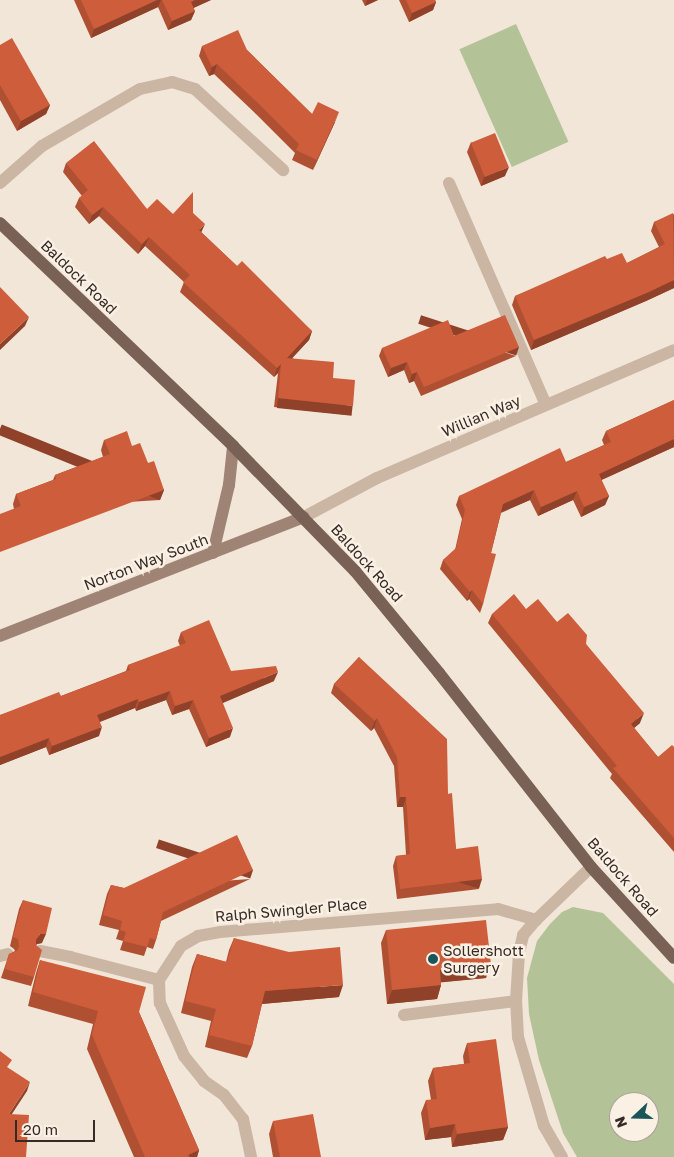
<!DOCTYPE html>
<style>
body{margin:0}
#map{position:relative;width:674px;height:1157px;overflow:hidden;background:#f2e6d8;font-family:"Golos Text",sans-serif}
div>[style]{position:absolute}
.green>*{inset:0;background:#b4c297;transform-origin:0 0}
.lane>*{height:12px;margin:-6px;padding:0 6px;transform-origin:6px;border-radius:6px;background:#cbb5a3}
.street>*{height:12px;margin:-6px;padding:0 6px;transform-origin:6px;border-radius:6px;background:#cbb5a3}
.secondary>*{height:12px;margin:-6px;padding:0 6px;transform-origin:6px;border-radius:6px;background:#9f8374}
.primary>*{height:12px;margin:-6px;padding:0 6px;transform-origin:6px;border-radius:6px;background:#796155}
.wall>*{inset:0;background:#b05033}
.shaded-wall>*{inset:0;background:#904129;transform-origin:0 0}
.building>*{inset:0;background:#cd5d3b;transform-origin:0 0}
.dots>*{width:14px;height:14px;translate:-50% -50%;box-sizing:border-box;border:2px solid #faf0e4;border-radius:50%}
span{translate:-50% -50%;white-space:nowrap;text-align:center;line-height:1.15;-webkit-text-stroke:5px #faf0e4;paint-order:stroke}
.street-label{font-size:15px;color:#352a26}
.poi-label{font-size:15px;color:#352a26}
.left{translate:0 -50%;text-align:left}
.north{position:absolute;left:609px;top:1092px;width:50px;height:50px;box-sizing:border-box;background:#faf0e4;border:1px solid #aba198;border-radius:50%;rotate:249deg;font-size:14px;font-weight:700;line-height:20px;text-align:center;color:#352a26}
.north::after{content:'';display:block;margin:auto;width:18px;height:22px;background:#195559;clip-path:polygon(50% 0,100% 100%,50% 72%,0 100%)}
.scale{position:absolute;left:15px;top:1120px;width:80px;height:22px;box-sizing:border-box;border:2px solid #352a26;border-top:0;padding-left:6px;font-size:15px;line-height:18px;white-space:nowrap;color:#352a26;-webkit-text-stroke:4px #faf0e4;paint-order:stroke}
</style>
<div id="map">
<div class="green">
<i style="left:516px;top:24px;width:129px;height:62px;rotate:66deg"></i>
<i style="clip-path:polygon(evenodd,573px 907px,603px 913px,674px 984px,674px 1157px,577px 1157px,563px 1133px,539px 1060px,529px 1014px,527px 978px,537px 941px,550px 924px,562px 912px,573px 907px,619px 1102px,649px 1102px,649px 1132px,619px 1132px,619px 1102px)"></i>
</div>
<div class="lane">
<i style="left:0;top:183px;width:56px;rotate:-41.4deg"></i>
<i style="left:42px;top:146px;width:113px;rotate:-30.2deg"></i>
<i style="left:140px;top:89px;width:33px;rotate:-12deg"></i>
<i style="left:172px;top:82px;width:24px;rotate:17deg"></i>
<i style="left:195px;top:89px;width:120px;rotate:42.6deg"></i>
<i style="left:449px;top:183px;width:242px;rotate:66.4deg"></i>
<i style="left:40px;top:951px;width:31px;rotate:11deg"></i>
<i style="left:0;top:956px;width:8px;rotate:-14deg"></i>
<i style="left:159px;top:980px;width:23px;rotate:88deg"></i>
<i style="left:160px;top:1003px;width:58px;rotate:65.6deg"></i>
<i style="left:184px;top:1056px;width:32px;rotate:51deg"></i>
<i style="left:204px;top:1081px;width:24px;rotate:35deg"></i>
<i style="left:224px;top:1095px;width:31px;rotate:52deg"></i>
<i style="left:243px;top:1119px;width:39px;rotate:78deg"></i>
<i style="left:404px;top:1015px;width:113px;rotate:-7.1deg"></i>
</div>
<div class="street">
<i style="left:304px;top:517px;width:83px;rotate:-28.1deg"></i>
<i style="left:377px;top:478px;width:323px;rotate:-23.3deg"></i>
<i style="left:70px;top:957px;width:92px;rotate:14.5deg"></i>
<i style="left:159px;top:980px;width:40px;rotate:-57.1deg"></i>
<i style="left:181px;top:946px;width:20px;rotate:-30deg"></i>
<i style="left:198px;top:936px;width:22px;rotate:-10deg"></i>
<i style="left:220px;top:932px;width:279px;rotate:-4.7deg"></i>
<i style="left:498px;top:909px;width:40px;rotate:16deg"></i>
<i style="left:562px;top:1157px;width:36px;rotate:-120deg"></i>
<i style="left:544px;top:1126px;width:93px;rotate:-106.3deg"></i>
<i style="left:518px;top:1037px;width:36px;rotate:-93deg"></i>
<i style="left:516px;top:1001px;width:48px;rotate:-86.4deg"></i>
<i style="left:519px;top:953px;width:18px;rotate:-77deg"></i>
<i style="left:523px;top:935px;width:20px;rotate:-49deg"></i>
<i style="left:536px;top:920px;width:76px;rotate:-43.9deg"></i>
</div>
<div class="secondary">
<i style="left:213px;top:553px;width:70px;rotate:-76.8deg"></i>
<i style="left:229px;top:485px;width:39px;rotate:-84deg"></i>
<i style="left:0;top:636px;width:326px;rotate:-21.4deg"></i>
</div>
<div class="primary">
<i style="left:0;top:223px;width:323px;rotate:43.7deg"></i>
<i style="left:233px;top:446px;width:175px;rotate:45.7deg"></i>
<i style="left:355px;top:571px;width:132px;rotate:50.5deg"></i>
<i style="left:439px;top:673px;width:246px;rotate:51.9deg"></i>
<i style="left:591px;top:867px;width:123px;rotate:47.6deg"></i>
</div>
<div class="wall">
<i style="clip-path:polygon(74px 0,211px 0,193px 8px,195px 11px,191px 20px,168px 30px,158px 7px,91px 38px)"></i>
<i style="clip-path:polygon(362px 0,378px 0,365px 6px)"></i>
<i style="clip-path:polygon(399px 0,435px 0,436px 2px,433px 10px,409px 22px)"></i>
<i style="clip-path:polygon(0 45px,50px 105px,46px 114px,17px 131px,0 100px)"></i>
<i style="clip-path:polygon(202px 46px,247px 50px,312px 114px,335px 122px,313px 170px,292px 160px,295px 153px,257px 115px,214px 74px,209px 76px,199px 56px)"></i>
<i style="clip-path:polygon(471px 142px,505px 176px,481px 186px,467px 152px)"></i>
<i style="clip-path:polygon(66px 163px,147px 209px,173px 214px,193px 213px,201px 232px,237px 266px,312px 331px,309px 340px,292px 358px,333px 378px,349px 415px,274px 407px,278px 373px,274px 377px,180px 292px,184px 282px,145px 246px,138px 254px,99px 216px,89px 224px,75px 207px,79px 198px,82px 196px,63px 172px)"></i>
<i style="clip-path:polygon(674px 214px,674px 288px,646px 301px,531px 350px,512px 305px,515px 296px,607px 259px,627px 263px,659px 247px,651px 231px,654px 222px)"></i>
<i style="clip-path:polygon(454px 336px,516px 356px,421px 396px,414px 381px,409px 383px,404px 370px,388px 377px,379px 356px,382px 348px)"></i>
<i style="clip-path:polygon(674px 400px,674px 447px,601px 480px,609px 496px,605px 505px,581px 517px,573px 500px,538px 516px,530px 500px,501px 513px,491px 553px,483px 604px,480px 613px,469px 599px,467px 601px,440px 569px,443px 560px,455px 550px,462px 519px,456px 505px,459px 496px,566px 462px,604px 445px,602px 440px,606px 431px)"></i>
<i style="clip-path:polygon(104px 440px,132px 446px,148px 463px,164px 490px,160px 500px,14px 509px,13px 504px,16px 494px,53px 480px,55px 475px,103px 457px,101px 450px)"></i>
<i style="clip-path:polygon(526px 609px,557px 622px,586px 644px,640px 723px,634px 728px,658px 757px,674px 747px,674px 852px,610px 778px,612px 774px,488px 623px,492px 614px)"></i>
<i style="clip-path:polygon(181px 632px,231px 671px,274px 681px,222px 703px,230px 737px,206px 747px,189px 709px,172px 715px,166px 700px,136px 711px,135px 708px,100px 722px,99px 736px,49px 755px,46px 747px,0 765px,0 715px,61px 696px,126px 671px,128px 665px,180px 646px,178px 641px)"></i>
<i style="clip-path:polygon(359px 657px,448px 794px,456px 849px,479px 889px,397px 899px,393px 866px,396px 856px,406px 855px,403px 807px,397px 807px,394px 766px,374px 728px,371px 731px,331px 693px,334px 684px)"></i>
<i style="clip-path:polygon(250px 879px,161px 921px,156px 940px,153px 949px,147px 947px,144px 956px,120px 950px,123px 941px,116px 939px,119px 930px,99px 925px,107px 894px,111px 885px,124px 888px)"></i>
<i style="clip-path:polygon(23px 900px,42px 943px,37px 944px,36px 945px,34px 977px,31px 986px,1px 978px,9px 954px,15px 951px,14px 949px,10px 946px,19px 909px)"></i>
<i style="clip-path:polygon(386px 930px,486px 978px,441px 982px,441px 985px,437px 999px,387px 1004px,381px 943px)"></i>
<i style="clip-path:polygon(234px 938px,339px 997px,262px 1004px,252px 1046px,247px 1058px,205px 1047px,211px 1021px,181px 1013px,192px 967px,197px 954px,226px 962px,229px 950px)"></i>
<i style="clip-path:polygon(40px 960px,139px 1012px,199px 1150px,197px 1157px,134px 1157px,87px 1049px,93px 1024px,28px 1006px,36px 973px)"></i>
<i style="clip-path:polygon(467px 1043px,508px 1127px,503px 1140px,452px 1147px,451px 1137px,425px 1140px,421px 1113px,426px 1100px,431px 1100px,428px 1081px,433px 1068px,464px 1064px,463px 1056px)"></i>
<i style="clip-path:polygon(273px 1121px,321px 1157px,273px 1157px,269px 1134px)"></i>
</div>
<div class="shaded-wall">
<i style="clip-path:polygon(157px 0,161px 0,158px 7px,91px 38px,94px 29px)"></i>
<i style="clip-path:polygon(195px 0,211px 0,187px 11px,191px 2px)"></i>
<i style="clip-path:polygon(367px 0,378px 0,365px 6px)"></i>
<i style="clip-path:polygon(436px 2px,433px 10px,409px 22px,412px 13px)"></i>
<i style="clip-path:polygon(195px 11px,191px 20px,168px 30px,172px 21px)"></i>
<i style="clip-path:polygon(217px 64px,214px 74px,209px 76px,212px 67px)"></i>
<i style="clip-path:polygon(50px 105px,46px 114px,17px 131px,21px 121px)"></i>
<i style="clip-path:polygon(339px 112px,335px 122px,313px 170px,317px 160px)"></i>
<i style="clip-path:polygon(509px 167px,505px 176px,481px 186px,484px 177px)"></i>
<i style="clip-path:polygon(103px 207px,99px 216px,89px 224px,92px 215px)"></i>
<i style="clip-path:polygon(205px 224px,201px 233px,199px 230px)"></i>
<i style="clip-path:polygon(149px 237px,145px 246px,138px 254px,142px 244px)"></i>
<i style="clip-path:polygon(674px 280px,674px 288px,646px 301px,531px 350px,534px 340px)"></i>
<i style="clip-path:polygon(29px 317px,25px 326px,0 350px,0 344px)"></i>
<i style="clip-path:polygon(312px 331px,309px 340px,284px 367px,287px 358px)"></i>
<i style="left:519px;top:347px;width:9px;height:103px;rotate:108deg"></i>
<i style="clip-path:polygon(407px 362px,404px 370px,388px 377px,391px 368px)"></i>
<i style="clip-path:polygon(281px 364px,278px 373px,274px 377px,277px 368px)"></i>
<i style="clip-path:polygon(417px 372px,414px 381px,409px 383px,412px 374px)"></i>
<i style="left:278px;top:398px;width:75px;height:10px;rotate:6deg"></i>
<i style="clip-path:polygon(674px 439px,674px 447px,595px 483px,599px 474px)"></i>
<i style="left:164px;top:490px;width:11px;height:175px;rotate:112deg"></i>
<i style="clip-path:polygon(534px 490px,530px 500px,499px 513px,503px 504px)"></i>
<i style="clip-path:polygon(577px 491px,573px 500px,538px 516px,541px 507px)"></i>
<i style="clip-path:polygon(609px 496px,605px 505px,581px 517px,584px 507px)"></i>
<i style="clip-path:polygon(472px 590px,469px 599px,467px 601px,470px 592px)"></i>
<i style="clip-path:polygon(278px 672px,274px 681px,216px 706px,220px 696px)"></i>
<i style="clip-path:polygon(170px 691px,166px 700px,136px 711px,139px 702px)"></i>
<i style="clip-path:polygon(138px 699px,135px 708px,94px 724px,97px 715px)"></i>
<i style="clip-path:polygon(193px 700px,189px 709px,172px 715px,175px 706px)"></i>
<i style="clip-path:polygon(644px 713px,640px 723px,628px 733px,631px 724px)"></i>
<i style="clip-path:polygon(377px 718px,374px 728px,371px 731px,375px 721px)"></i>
<i style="clip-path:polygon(102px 727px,99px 736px,49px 755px,52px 746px)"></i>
<i style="clip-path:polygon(233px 728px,230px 737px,206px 747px,209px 738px)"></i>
<i style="clip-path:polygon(49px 738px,46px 747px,0 765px,0 757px)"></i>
<i style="clip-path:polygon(400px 797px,406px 797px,403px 807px,397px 807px)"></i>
<i style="left:253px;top:870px;width:9px;height:99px;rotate:108deg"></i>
<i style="left:482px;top:879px;width:10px;height:83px;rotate:107deg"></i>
<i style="clip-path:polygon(40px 934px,46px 934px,42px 943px,37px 944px,32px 949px,36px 940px)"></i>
<i style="clip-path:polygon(491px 965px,486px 978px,435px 983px,440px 970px)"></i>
<i style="clip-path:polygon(343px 985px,339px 997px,261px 1004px,265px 991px)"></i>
<i style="clip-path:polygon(441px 985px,437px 999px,387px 1004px,392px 990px)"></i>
<i style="clip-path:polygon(30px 1082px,27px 1091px,6px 1123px,9px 1114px)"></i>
<i style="clip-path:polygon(455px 1124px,451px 1137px,425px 1140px,430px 1128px)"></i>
<i style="clip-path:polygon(508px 1127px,503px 1140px,452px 1147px,457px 1134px)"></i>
<i style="clip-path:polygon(199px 1150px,197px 1157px,188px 1157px,188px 1155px)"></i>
</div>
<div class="building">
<i style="clip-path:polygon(81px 0,157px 0,94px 29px)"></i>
<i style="clip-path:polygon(162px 0,195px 0,191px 2px,195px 11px,172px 21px)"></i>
<i style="clip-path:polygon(406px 0,435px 0,436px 2px,412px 13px)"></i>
<i style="clip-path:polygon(238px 30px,247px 50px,312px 114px,318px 102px,339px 112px,317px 160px,296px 150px,299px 144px,260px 105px,217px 64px,212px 67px,202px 46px)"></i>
<i style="clip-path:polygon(12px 38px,50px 105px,21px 121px,0 85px,0 45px)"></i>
<i style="left:495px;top:133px;width:37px;height:26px;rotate:68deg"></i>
<i style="clip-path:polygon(94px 141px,147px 209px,157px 199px,173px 214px,193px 192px,193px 213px,205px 224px,199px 230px,237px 266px,242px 261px,312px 331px,287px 358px,334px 362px,333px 378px,355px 380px,353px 406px,278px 398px,281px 364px,277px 368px,183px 282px,190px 275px,149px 237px,142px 244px,103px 207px,92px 215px,79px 198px,88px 190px,66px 163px)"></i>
<i style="clip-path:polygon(673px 213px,674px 280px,649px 292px,534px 340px,515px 296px,605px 256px,607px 259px,622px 253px,627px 263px,665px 244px,654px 222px)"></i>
<i style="clip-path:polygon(0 287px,29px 317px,0 344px)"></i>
<i style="clip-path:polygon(505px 315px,519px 347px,424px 387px,417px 372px,412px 374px,407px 362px,391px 368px,382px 348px,448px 320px,454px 336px)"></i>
<i style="clip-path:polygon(674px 400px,674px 439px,599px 474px,609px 496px,584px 507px,577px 491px,541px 507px,534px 490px,503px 504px,491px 553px,496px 554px,483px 604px,472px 590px,470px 592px,443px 560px,456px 548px,465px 510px,459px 496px,560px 448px,566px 462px,611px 442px,606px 431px)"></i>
<i style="clip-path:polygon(127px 431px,132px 446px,140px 443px,148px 463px,154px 461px,164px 490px,0 552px,0 514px,21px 506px,16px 494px,56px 479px,55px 475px,110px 454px,104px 440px)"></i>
<i style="clip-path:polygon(514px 594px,526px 609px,538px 599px,557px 622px,568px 613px,587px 635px,586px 644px,644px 713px,631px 724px,658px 757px,672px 745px,674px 747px,674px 838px,613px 768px,617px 766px,492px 614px)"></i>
<i style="clip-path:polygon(209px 620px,231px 671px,276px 666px,278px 672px,220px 696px,233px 728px,209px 738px,193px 700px,175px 706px,170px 691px,139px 702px,138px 699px,97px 715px,102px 727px,52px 746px,49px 738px,0 757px,0 715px,59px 692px,61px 696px,130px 670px,128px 665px,186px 643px,181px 632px)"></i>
<i style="clip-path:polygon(359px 657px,447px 739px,448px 794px,452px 793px,456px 849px,478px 846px,482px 879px,400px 889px,396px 856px,410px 854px,406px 797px,400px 797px,397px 757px,377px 718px,375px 721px,334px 684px)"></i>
<i style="clip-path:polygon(237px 835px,253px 870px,163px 912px,156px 940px,150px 938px,147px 947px,123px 941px,126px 932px,120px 930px,122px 921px,103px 915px,111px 885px,124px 888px)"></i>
<i style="clip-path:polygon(23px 900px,52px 908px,46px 934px,40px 934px,36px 940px,36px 945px,42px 950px,34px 977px,5px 969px,9px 954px,17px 951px,19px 946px,18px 939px,13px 937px)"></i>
<i style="clip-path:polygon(486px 920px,491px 965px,440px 970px,441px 985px,392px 990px,386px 930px)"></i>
<i style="clip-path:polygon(234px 938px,289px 952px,340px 947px,343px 985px,265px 991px,252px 1046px,209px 1035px,216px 1009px,185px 1001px,197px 954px,227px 962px)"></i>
<i style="clip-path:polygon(40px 960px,146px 987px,139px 1012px,199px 1150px,188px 1155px,190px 1157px,145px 1157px,92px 1035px,98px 1011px,33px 992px)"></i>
<i style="clip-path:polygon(496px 1039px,508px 1127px,457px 1134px,455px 1124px,430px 1128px,426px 1100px,437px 1099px,433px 1068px,470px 1063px,467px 1043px)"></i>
<i style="clip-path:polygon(0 1051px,12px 1060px,7px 1067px,30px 1082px,9px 1114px,29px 1115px,26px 1157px,0 1157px)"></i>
<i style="clip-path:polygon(313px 1114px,321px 1157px,280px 1157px,273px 1121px)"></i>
</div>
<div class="dots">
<i style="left:433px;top:959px;background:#195559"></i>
</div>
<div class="street-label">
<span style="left:79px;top:277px;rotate:44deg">Baldock Road</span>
<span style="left:481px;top:416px;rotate:-23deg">Willian Way</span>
<span style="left:146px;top:562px;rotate:-21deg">Norton Way South</span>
<span style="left:367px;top:563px;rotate:48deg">Baldock Road</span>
<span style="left:623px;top:877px;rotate:49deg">Baldock Road</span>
<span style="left:291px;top:910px;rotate:-5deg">Ralph Swingler Place</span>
</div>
<div class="poi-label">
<span class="left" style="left:443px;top:959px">Sollershott<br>Surgery</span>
</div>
<div class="north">N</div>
<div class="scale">20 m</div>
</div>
